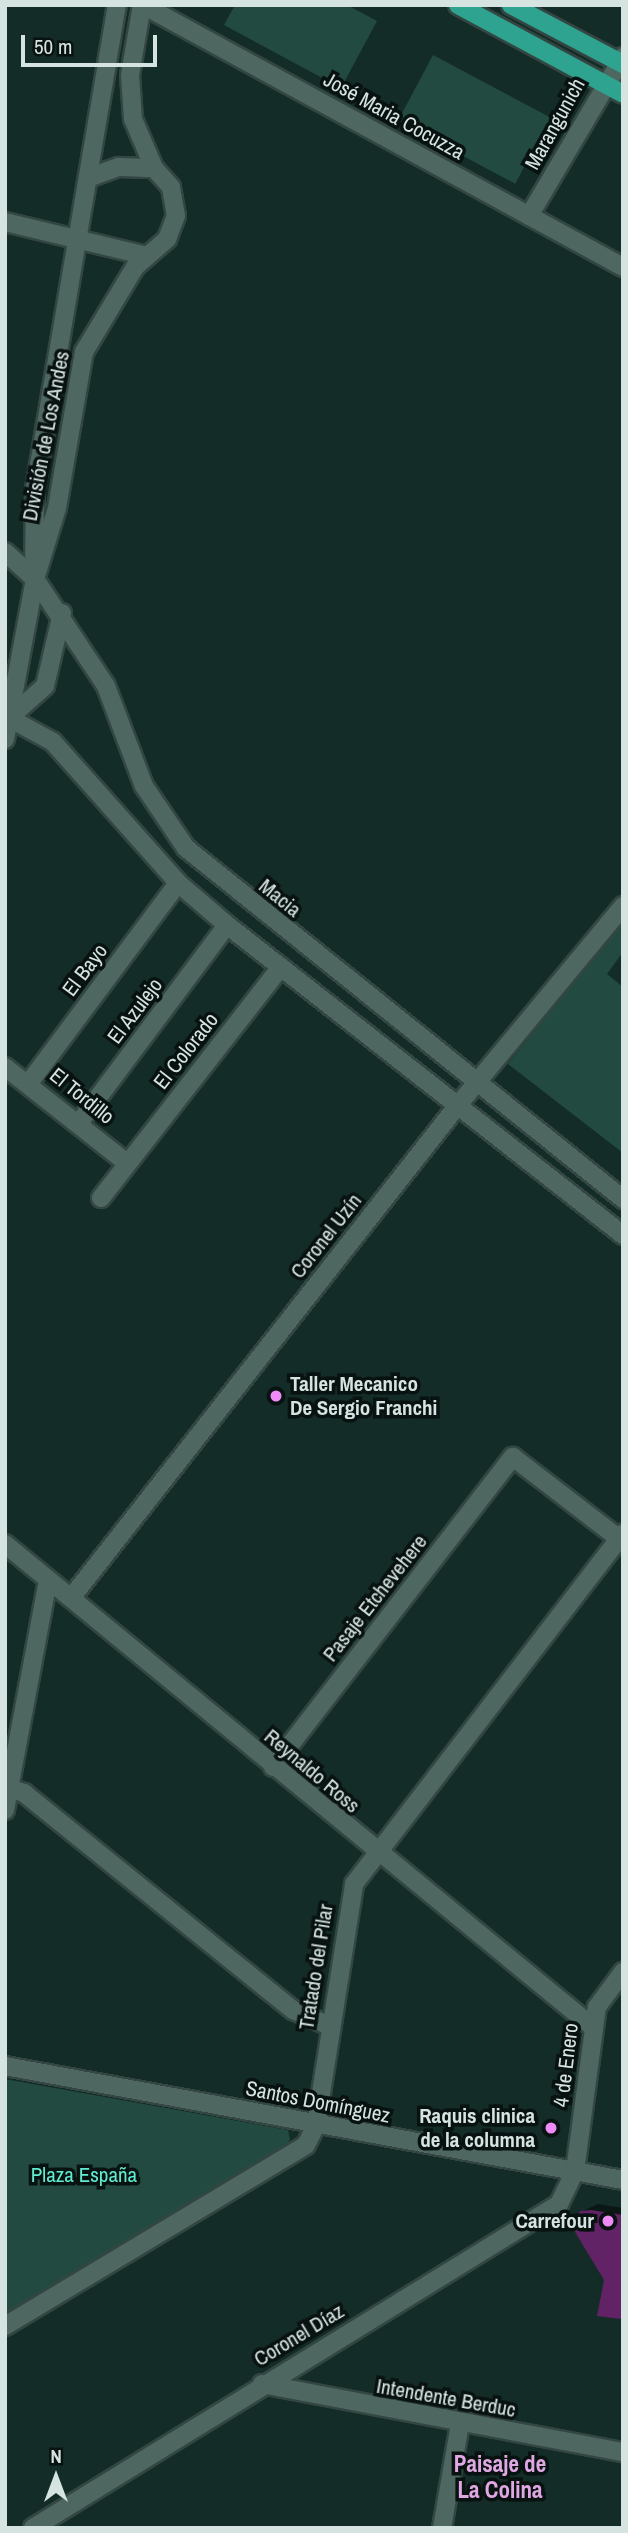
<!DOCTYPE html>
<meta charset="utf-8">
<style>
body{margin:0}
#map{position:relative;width:628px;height:2533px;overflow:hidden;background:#142c27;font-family:"Archivo Narrow",sans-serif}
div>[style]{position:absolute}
.green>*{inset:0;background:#224a41;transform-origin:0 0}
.shadow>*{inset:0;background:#0007}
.building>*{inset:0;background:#612266}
.roads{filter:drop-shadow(2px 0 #334642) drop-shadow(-2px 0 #334642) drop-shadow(0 2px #334642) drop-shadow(0 -2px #334642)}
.street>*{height:18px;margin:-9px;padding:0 9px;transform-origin:9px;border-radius:9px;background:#4e6761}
.secondary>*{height:18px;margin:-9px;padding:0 9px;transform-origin:9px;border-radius:9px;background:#4e6761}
.primary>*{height:18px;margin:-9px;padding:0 9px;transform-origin:9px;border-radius:9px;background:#2ea390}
.dots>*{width:19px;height:19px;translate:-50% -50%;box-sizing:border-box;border:4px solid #081210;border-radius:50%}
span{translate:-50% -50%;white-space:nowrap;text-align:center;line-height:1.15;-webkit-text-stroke:7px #081210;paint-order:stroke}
.street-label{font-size:21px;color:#d6e4e1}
.poi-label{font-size:21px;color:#d6e4e1;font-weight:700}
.left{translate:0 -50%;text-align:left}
.right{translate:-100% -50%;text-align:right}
.park-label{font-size:21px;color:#61ecd1}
.neighbourhood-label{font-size:23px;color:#dfa8e2;font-weight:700}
.frame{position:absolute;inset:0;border:7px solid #d6e4e1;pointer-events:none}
.north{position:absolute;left:21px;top:2442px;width:70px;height:70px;-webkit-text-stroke:5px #081210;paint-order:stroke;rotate:0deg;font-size:19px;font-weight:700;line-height:28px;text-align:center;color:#d6e4e1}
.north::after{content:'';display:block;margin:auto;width:24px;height:32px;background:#d6e4e1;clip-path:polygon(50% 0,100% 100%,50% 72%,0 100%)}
.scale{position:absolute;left:21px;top:35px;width:136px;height:32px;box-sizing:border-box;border:4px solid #d6e4e1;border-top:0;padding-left:9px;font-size:21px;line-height:24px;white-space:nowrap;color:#d6e4e1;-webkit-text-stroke:5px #081210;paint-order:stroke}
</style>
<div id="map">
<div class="green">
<i style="clip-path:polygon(235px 5px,347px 5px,377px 21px,341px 88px,224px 25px)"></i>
<i style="left:433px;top:55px;width:133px;height:75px;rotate:28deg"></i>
<i style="clip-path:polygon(623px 921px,623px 952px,607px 974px,623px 987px,623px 1153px,508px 1064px)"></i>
<i style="clip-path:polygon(5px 2079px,288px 2130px,290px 2139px,285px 2148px,5px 2313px)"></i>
</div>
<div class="shadow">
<i style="clip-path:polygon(598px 2204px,623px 2208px,620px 2318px,581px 2212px)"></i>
</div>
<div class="building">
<i style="clip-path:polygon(591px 2210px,623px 2215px,621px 2319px,597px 2316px,604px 2280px,572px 2227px,580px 2211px)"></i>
</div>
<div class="roads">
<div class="street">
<i style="left:143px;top:5px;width:547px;rotate:28.63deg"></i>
<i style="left:88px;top:178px;width:33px;rotate:-20deg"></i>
<i style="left:119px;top:167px;width:35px;rotate:2deg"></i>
<i style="left:529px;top:216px;width:185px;rotate:-59.4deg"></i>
<i style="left:5px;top:222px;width:146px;rotate:13.5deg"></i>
<i style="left:5px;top:552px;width:40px;rotate:42deg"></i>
<i style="left:5px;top:1067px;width:155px;rotate:38.2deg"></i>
<i style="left:29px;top:1083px;width:249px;rotate:-53.3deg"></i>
<i style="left:79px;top:1123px;width:247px;rotate:-53.2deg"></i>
<i style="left:101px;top:1198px;width:293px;rotate:-52.1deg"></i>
<i style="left:5px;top:1544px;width:762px;rotate:39.41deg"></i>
<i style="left:71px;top:1598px;width:627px;rotate:-51.87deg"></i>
<i style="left:458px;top:1105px;width:259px;rotate:-50.3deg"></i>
<i style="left:273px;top:1767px;width:392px;rotate:-52.3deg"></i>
<i style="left:513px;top:1457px;width:133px;rotate:37.6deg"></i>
<i style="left:9px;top:1788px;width:16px;rotate:18deg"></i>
<i style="left:24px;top:1793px;width:346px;rotate:38.9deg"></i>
<i style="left:293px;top:2010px;width:40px;rotate:23.4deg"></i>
<i style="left:5px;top:1810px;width:234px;rotate:-79.4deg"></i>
<i style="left:5px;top:2066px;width:628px;rotate:10.45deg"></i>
<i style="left:5px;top:2326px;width:351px;rotate:-31deg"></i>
<i style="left:306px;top:2145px;width:22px;rotate:-63deg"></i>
<i style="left:316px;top:2125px;width:244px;rotate:-81deg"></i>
<i style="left:354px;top:1884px;width:442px;rotate:-52.5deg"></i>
<i style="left:262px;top:2384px;width:367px;rotate:10.7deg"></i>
<i style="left:33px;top:2528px;width:618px;rotate:-31.63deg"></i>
<i style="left:559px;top:2204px;width:37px;rotate:-64deg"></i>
<i style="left:575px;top:2171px;width:165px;rotate:-82.4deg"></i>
<i style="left:597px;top:2007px;width:44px;rotate:-53.4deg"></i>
<i style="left:442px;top:2528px;width:106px;rotate:-80.2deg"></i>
</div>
<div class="secondary">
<i style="left:34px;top:572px;width:83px;rotate:-89.3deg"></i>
<i style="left:35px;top:489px;width:491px;rotate:-80.4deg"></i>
<i style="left:35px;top:579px;width:128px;rotate:56.4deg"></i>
<i style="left:106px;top:686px;width:107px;rotate:69.2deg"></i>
<i style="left:144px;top:786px;width:75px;rotate:55.9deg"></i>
<i style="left:186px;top:848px;width:561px;rotate:38.77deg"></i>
<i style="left:9px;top:718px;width:50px;rotate:28.6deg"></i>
<i style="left:53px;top:742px;width:188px;rotate:48.4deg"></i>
<i style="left:178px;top:883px;width:65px;rotate:40.6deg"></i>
<i style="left:227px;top:925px;width:503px;rotate:38.05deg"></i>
<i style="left:9px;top:718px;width:48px;rotate:-41.6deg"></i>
<i style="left:45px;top:686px;width:75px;rotate:-76.9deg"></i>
<i style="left:5px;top:739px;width:163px;rotate:-79.4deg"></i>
<i style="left:35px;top:579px;width:74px;rotate:-72.8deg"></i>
<i style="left:57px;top:508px;width:158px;rotate:-80.2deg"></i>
<i style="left:84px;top:352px;width:99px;rotate:-59deg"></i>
<i style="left:135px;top:267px;width:43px;rotate:-41.2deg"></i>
<i style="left:167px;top:239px;width:25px;rotate:-69deg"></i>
<i style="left:176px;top:216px;width:29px;rotate:-100deg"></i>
<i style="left:171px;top:187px;width:25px;rotate:-132deg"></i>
<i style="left:154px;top:168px;width:53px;rotate:-113.2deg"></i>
<i style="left:133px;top:119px;width:44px;rotate:-93.9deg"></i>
<i style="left:130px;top:75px;width:71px;rotate:-80.3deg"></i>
</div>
<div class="primary">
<i style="left:458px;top:5px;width:187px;rotate:28.3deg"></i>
<i style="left:511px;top:5px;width:127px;rotate:27.8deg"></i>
</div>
</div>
<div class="dots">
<i style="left:276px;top:1396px;background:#ef8bf7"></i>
<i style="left:551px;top:2128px;background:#ef8bf7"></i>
<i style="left:608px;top:2221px;background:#ef8bf7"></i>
</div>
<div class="street-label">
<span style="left:394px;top:116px;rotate:29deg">José Maria Cocuzza</span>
<span style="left:555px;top:124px;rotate:-61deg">Marangunich</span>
<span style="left:46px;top:436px;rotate:-79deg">División de Los Andes</span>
<span style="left:280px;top:898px;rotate:39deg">Macia</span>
<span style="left:85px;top:970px;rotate:-53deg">El Bayo</span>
<span style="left:135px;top:1011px;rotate:-53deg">El Azulejo</span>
<span style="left:186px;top:1051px;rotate:-52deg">El Colorado</span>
<span style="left:82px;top:1096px;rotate:39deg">El Tordillo</span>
<span style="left:326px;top:1236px;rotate:-52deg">Coronel Uzín</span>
<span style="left:375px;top:1598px;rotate:-52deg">Pasaje Etchevehere</span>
<span style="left:312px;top:1771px;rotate:40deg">Reynaldo Ross</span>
<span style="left:316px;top:1967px;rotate:-81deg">Tratado del Pilar</span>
<span style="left:566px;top:2065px;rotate:-83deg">4 de Enero</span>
<span style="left:318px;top:2102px;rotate:11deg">Santos Domínguez</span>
<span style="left:299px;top:2335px;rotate:-31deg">Coronel Díaz</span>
<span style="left:446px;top:2398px;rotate:10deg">Intendente Berduc</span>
</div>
<div class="poi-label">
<span class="left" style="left:290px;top:1396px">Taller Mecanico<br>De Sergio Franchi</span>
<span class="right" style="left:535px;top:2128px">Raquis clinica<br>de la columna</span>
<span class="right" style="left:594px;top:2221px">Carrefour</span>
</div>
<div class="park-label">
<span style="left:84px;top:2175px">Plaza España</span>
</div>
<div class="neighbourhood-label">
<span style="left:500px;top:2477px">Paisaje de<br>La Colina</span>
</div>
<div class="frame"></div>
<div class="north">N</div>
<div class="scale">50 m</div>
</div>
